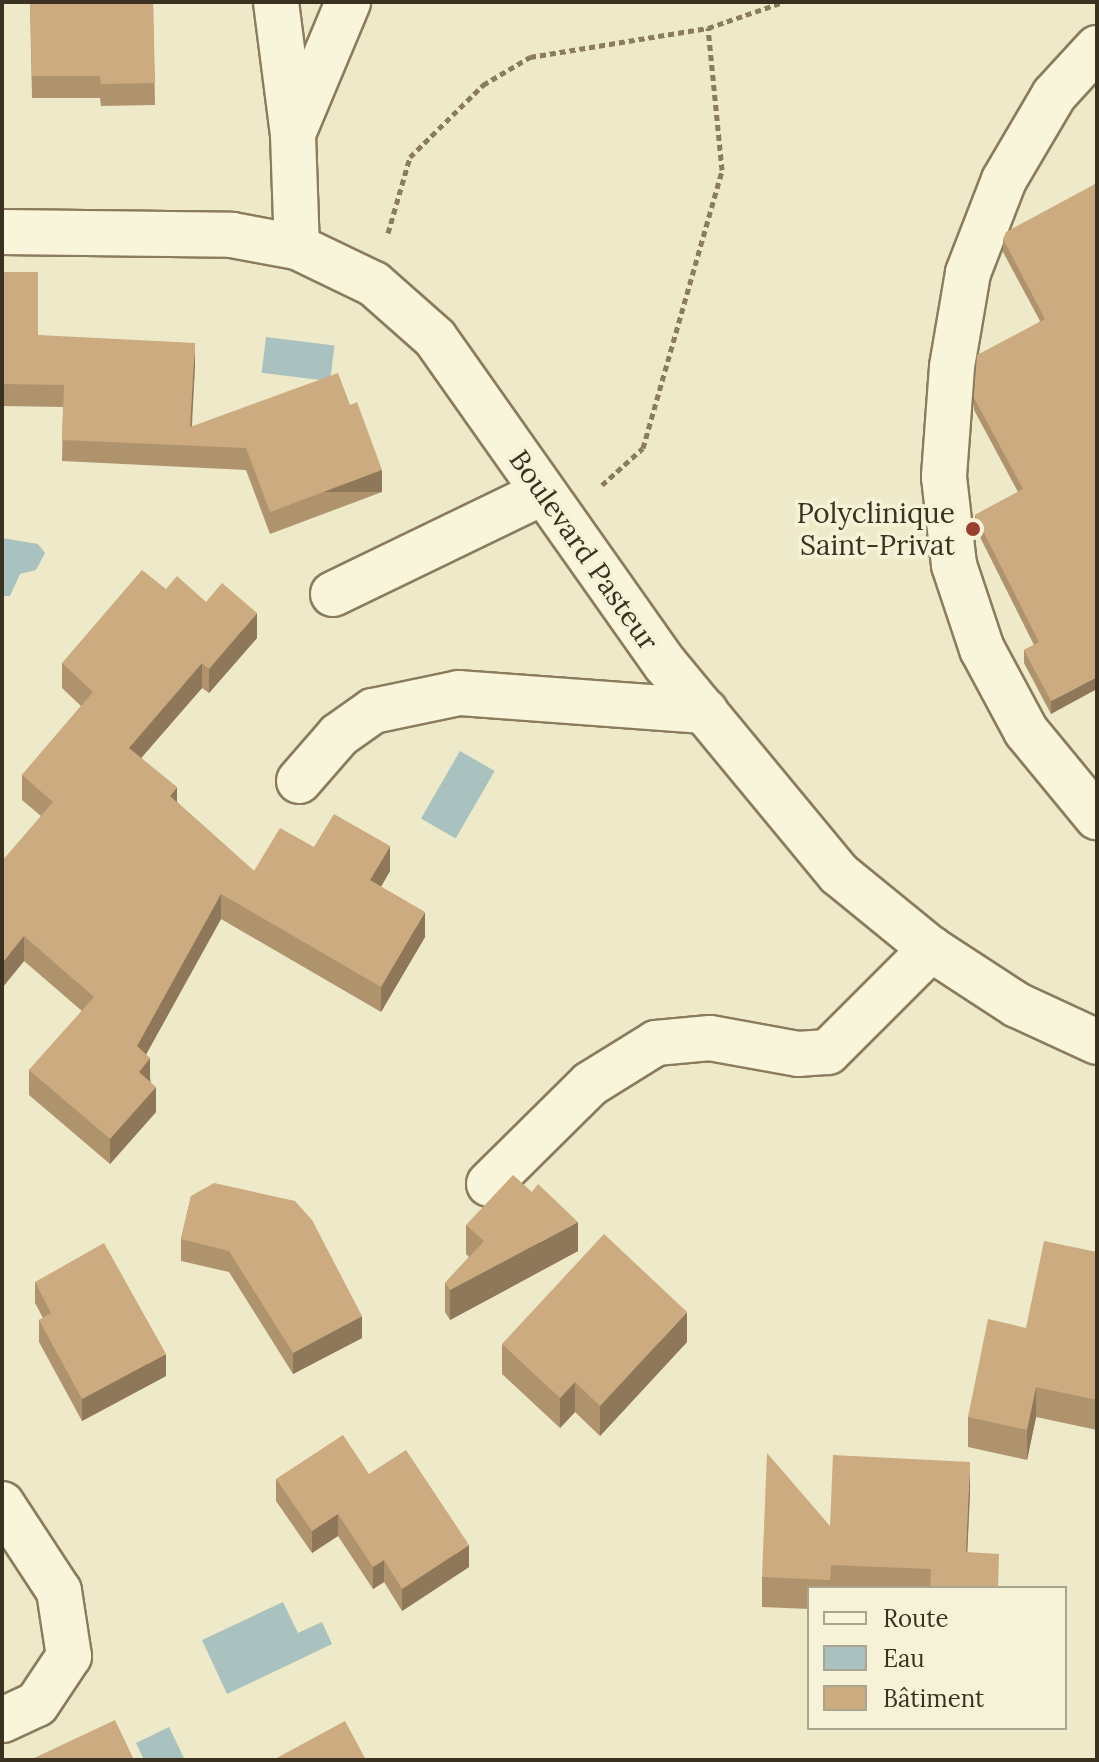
<!DOCTYPE html>
<meta charset="utf-8">
<style>
body{margin:0}
#map{position:relative;width:1099px;height:1762px;overflow:hidden;background:#eee9c8;font-family:Lora,serif}
div>[style]{position:absolute}
.water>*{inset:0;background:#a9c2bf;transform-origin:0 0}
.path>*{height:5px;margin-top:-2.5px;transform-origin:0;background:repeating-linear-gradient(90deg,#8a7c5d 0 6px,transparent 0 10px)}
.roads{filter:drop-shadow(2px 0 #8a7c5d) drop-shadow(-2px 0 #8a7c5d) drop-shadow(0 2px #8a7c5d) drop-shadow(0 -2px #8a7c5d)}
.minor>*{height:44px;margin:-22px;padding:0 22px;transform-origin:22px;border-radius:22px;background:#f8f5db}
.wall>*{inset:0;background:#af936d}
.shaded-wall>*{inset:0;background:#8e7859;transform-origin:0 0}
.building>*{inset:0;background:#cbab7f}
.dots>*{width:22px;height:22px;translate:-50% -50%;box-sizing:border-box;border:4px solid #f5f2d7;border-radius:50%}
span{translate:-50% -50%;white-space:nowrap;text-align:center;line-height:1.15;-webkit-text-stroke:7px #f5f2d7;paint-order:stroke}
.poi-label{font-size:28px;color:#3a3120}
.right{translate:-100% -50%;text-align:right}
.street-label{font-size:28px;color:#3a3120}
.frame{position:absolute;inset:0;border:4px solid #3a3120;pointer-events:none}
.legend{position:absolute;left:807px;top:1586px;width:260px;height:144px;box-sizing:border-box;background:#f5f2d7;border:2px solid #aaa58e;margin:0;padding:10px 14px;list-style:none;font-size:24px;color:#3a3120}
.legend li{display:flex;align-items:center;gap:16px;height:40px}
.legend b{width:40px;border:2px solid #aaa58e}
</style>
<div id="map">
<div class="water">
<i style="left:266px;top:337px;width:69px;height:36px;rotate:7deg"></i>
<i style="clip-path:polygon(2px 538px,38px 544px,45px 553px,36px 570px,20px 574px,10px 596px,2px 596px)"></i>
<i style="left:460px;top:751px;width:40px;height:78px;rotate:30deg"></i>
<i style="clip-path:polygon(283px 1602px,298px 1633px,322px 1622px,332px 1644px,227px 1694px,202px 1640px)"></i>
<i style="clip-path:polygon(169px 1727px,185px 1760px,144px 1760px,136px 1743px)"></i>
</div>
<div class="path">
<i style="left:388px;top:233px;width:79px;rotate:-73.9deg"></i>
<i style="left:410px;top:157px;width:103px;rotate:-44.6deg"></i>
<i style="left:483px;top:85px;width:55px;rotate:-30.8deg"></i>
<i style="left:530px;top:57px;width:180px;rotate:-9.3deg"></i>
<i style="left:708px;top:28px;width:79px;rotate:-19.1deg"></i>
<i style="left:602px;top:485px;width:55px;rotate:-42.1deg"></i>
<i style="left:643px;top:448px;width:289px;rotate:-74.1deg"></i>
<i style="left:722px;top:170px;width:143px;rotate:-95.6deg"></i>
</div>
<div class="roads">
<div class="minor">
<i style="left:276px;top:2px;width:134px;rotate:82.7deg"></i>
<i style="left:293px;top:135px;width:112px;rotate:88deg"></i>
<i style="left:1097px;top:48px;width:64px;rotate:132.5deg"></i>
<i style="left:1054px;top:95px;width:99px;rotate:120.5deg"></i>
<i style="left:1004px;top:180px;width:100px;rotate:111.2deg"></i>
<i style="left:968px;top:273px;width:95px;rotate:99.7deg"></i>
<i style="left:952px;top:367px;width:110px;rotate:94.2deg"></i>
<i style="left:944px;top:477px;width:89px;rotate:83.5deg"></i>
<i style="left:954px;top:565px;width:89px;rotate:71.6deg"></i>
<i style="left:982px;top:649px;width:93px;rotate:61.8deg"></i>
<i style="left:1026px;top:731px;width:112px;rotate:50.5deg"></i>
<i style="left:295px;top:129px;width:138px;rotate:-67.3deg"></i>
<i style="left:2px;top:232px;width:230px;rotate:0.7deg"></i>
<i style="left:232px;top:235px;width:66px;rotate:10.5deg"></i>
<i style="left:297px;top:247px;width:85px;rotate:25.7deg"></i>
<i style="left:374px;top:284px;width:81px;rotate:41.5deg"></i>
<i style="left:435px;top:338px;width:400px;rotate:54.8deg"></i>
<i style="left:666px;top:665px;width:271px;rotate:50.4deg"></i>
<i style="left:839px;top:874px;width:119px;rotate:39.2deg"></i>
<i style="left:931px;top:949px;width:103px;rotate:33.1deg"></i>
<i style="left:1017px;top:1005px;width:88px;rotate:24.8deg"></i>
<i style="left:333px;top:594px;width:232px;rotate:-25.8deg"></i>
<i style="left:299px;top:781px;width:61px;rotate:-49deg"></i>
<i style="left:339px;top:735px;width:42px;rotate:-35.2deg"></i>
<i style="left:373px;top:711px;width:88px;rotate:-11.8deg"></i>
<i style="left:459px;top:693px;width:247px;rotate:4.2deg"></i>
<i style="left:489px;top:1184px;width:142px;rotate:-44.7deg"></i>
<i style="left:590px;top:1084px;width:78px;rotate:-31.8deg"></i>
<i style="left:656px;top:1043px;width:54px;rotate:-5.3deg"></i>
<i style="left:710px;top:1038px;width:89px;rotate:10.3deg"></i>
<i style="left:798px;top:1054px;width:30px;rotate:-4deg"></i>
<i style="left:828px;top:1052px;width:146px;rotate:-45deg"></i>
<i style="left:2px;top:1504px;width:104px;rotate:56.8deg"></i>
<i style="left:59px;top:1591px;width:66px;rotate:81.3deg"></i>
<i style="left:69px;top:1656px;width:58px;rotate:123.7deg"></i>
<i style="left:37px;top:1704px;width:38px;rotate:155deg"></i>
</div>
</div>
<div class="wall">
<i style="clip-path:polygon(30px 2px,153px 2px,155px 105px,101px 106px,100px 98px,32px 98px)"></i>
<i style="clip-path:polygon(1097px 183px,1051px 714px,1024px 663px,1024px 650px,1034px 645px,975px 527px,975px 515px,1018px 492px,974px 410px,974px 398px,1040px 321px,1003px 252px,1003px 239px)"></i>
<i style="clip-path:polygon(2px 272px,38px 335px,195px 365px,192px 427px,382px 492px,270px 534px,246px 470px,62px 461px,63px 407px,2px 406px)"></i>
<i style="clip-path:polygon(166px 589px,206px 602px,257px 638px,209px 693px,202px 688px,141px 758px,177px 802px,254px 871px,314px 847px,390px 871px,381px 887px,425px 937px,381px 1012px,221px 919px,146px 1054px,156px 1112px,110px 1164px,29px 1095px,29px 1070px,82px 1011px,24px 961px,2px 988px,41px 816px,22px 800px,22px 775px,81px 706px,62px 688px,62px 663px)"></i>
<i style="clip-path:polygon(191px 1196px,362px 1338px,293px 1374px,229px 1272px,181px 1261px,181px 1239px)"></i>
<i style="clip-path:polygon(466px 1225px,578px 1251px,450px 1320px,445px 1312px,445px 1283px,469px 1257px,466px 1254px)"></i>
<i style="clip-path:polygon(1097px 1252px,1097px 1430px,1036px 1417px,1027px 1460px,968px 1447px,968px 1417px)"></i>
<i style="clip-path:polygon(35px 1282px,166px 1376px,82px 1421px,39px 1342px,39px 1320px,43px 1318px,35px 1303px)"></i>
<i style="clip-path:polygon(687px 1342px,600px 1436px,575px 1412px,560px 1428px,502px 1374px,502px 1344px)"></i>
<i style="clip-path:polygon(369px 1474px,469px 1567px,402px 1611px,384px 1582px,373px 1589px,338px 1536px,312px 1553px,276px 1501px,276px 1479px)"></i>
<i style="clip-path:polygon(970px 1492px,967px 1552px,999px 1588px,809px 1588px,809px 1609px,762px 1607px,762px 1577px,830px 1526px)"></i>
</div>
<div class="shaded-wall">
<i style="clip-path:polygon(195px 343px,195px 365px,190px 449px,190px 427px)"></i>
<i style="left:382px;top:470px;width:22px;height:120px;rotate:90deg"></i>
<i style="clip-path:polygon(257px 613px,257px 638px,209px 693px,209px 669px)"></i>
<i style="clip-path:polygon(202px 663px,202px 688px,129px 772px,129px 748px)"></i>
<i style="clip-path:polygon(1097px 677px,1097px 689px,1051px 714px,1051px 701px)"></i>
<i style="clip-path:polygon(177px 787px,177px 812px,170px 796px)"></i>
<i style="clip-path:polygon(390px 846px,390px 871px,370px 905px,370px 880px)"></i>
<i style="clip-path:polygon(221px 894px,221px 919px,137px 1071px,137px 1046px)"></i>
<i style="clip-path:polygon(425px 912px,425px 937px,381px 1012px,381px 987px)"></i>
<i style="clip-path:polygon(24px 936px,24px 961px,2px 988px,2px 963px)"></i>
<i style="clip-path:polygon(150px 1058px,150px 1083px,139px 1072px)"></i>
<i style="clip-path:polygon(156px 1087px,156px 1112px,110px 1164px,110px 1139px)"></i>
<i style="clip-path:polygon(578px 1222px,578px 1251px,450px 1320px,450px 1290px)"></i>
<i style="clip-path:polygon(687px 1312px,687px 1342px,600px 1436px,600px 1406px)"></i>
<i style="clip-path:polygon(362px 1316px,362px 1338px,293px 1374px,293px 1353px)"></i>
<i style="clip-path:polygon(166px 1354px,166px 1376px,82px 1421px,82px 1399px)"></i>
<i style="clip-path:polygon(575px 1382px,575px 1412px,560px 1428px,560px 1398px)"></i>
<i style="clip-path:polygon(1036px 1387px,1036px 1417px,1027px 1460px,1027px 1430px)"></i>
<i style="clip-path:polygon(970px 1462px,970px 1492px,966px 1582px,966px 1552px)"></i>
<i style="clip-path:polygon(338px 1514px,338px 1536px,312px 1553px,312px 1531px)"></i>
<i style="clip-path:polygon(469px 1545px,469px 1567px,402px 1611px,402px 1589px)"></i>
<i style="clip-path:polygon(384px 1560px,384px 1582px,373px 1589px,373px 1567px)"></i>
</div>
<div class="building">
<i style="clip-path:polygon(30px 2px,153px 2px,155px 83px,101px 84px,100px 76px,32px 76px)"></i>
<i style="clip-path:polygon(1097px 183px,1097px 677px,1051px 701px,1024px 650px,1039px 642px,975px 515px,1023px 489px,974px 398px,977px 355px,1045px 319px,1003px 239px,1006px 232px)"></i>
<i style="clip-path:polygon(2px 272px,38px 272px,38px 335px,195px 343px,190px 427px,338px 373px,350px 405px,357px 402px,382px 470px,270px 512px,246px 448px,62px 440px,64px 385px,2px 384px)"></i>
<i style="clip-path:polygon(142px 570px,166px 589px,177px 576px,206px 602px,222px 583px,257px 613px,209px 669px,202px 663px,129px 748px,177px 787px,170px 796px,254px 871px,280px 828px,314px 847px,334px 814px,390px 846px,370px 880px,425px 912px,381px 987px,221px 894px,137px 1046px,150px 1058px,139px 1072px,156px 1087px,110px 1139px,29px 1070px,94px 997px,24px 936px,2px 963px,2px 861px,53px 802px,22px 775px,93px 692px,62px 663px)"></i>
<i style="clip-path:polygon(513px 1175px,532px 1192px,538px 1184px,578px 1222px,450px 1290px,445px 1283px,484px 1241px,466px 1225px)"></i>
<i style="clip-path:polygon(214px 1183px,295px 1201px,312px 1220px,362px 1316px,293px 1353px,229px 1251px,181px 1239px,191px 1196px)"></i>
<i style="clip-path:polygon(604px 1234px,687px 1312px,600px 1406px,575px 1382px,560px 1398px,502px 1344px)"></i>
<i style="clip-path:polygon(1044px 1241px,1097px 1252px,1097px 1400px,1036px 1387px,1027px 1430px,968px 1417px,988px 1319px,1026px 1328px)"></i>
<i style="clip-path:polygon(104px 1243px,166px 1354px,82px 1399px,39px 1320px,51px 1313px,35px 1282px)"></i>
<i style="clip-path:polygon(343px 1435px,369px 1474px,406px 1450px,469px 1545px,402px 1589px,384px 1560px,373px 1567px,338px 1514px,312px 1531px,276px 1479px)"></i>
<i style="clip-path:polygon(767px 1453px,830px 1526px,833px 1455px,970px 1462px,966px 1552px,999px 1554px,998px 1588px,930px 1588px,931px 1569px,831px 1565px,830px 1580px,762px 1577px)"></i>
<i style="clip-path:polygon(115px 1720px,134px 1760px,30px 1760px)"></i>
<i style="clip-path:polygon(345px 1721px,366px 1760px,273px 1760px)"></i>
</div>
<div class="dots">
<i style="left:973px;top:529px;background:#983f2e"></i>
</div>
<div class="poi-label">
<span class="right" style="left:955px;top:529px">Polyclinique<br>Saint-Privat</span>
</div>
<div class="street-label">
<span style="left:584px;top:550px;rotate:55deg">Boulevard Pasteur</span>
</div>
<div class="frame"></div>
<ul class="legend">
<li><b style="height:10px;background:#f8f5db"></b>Route</li>
<li><b style="height:22px;background:#a9c2bf"></b>Eau</li>
<li><b style="height:22px;background:#cbab7f"></b>Bâtiment</li>
</ul>
</div>
